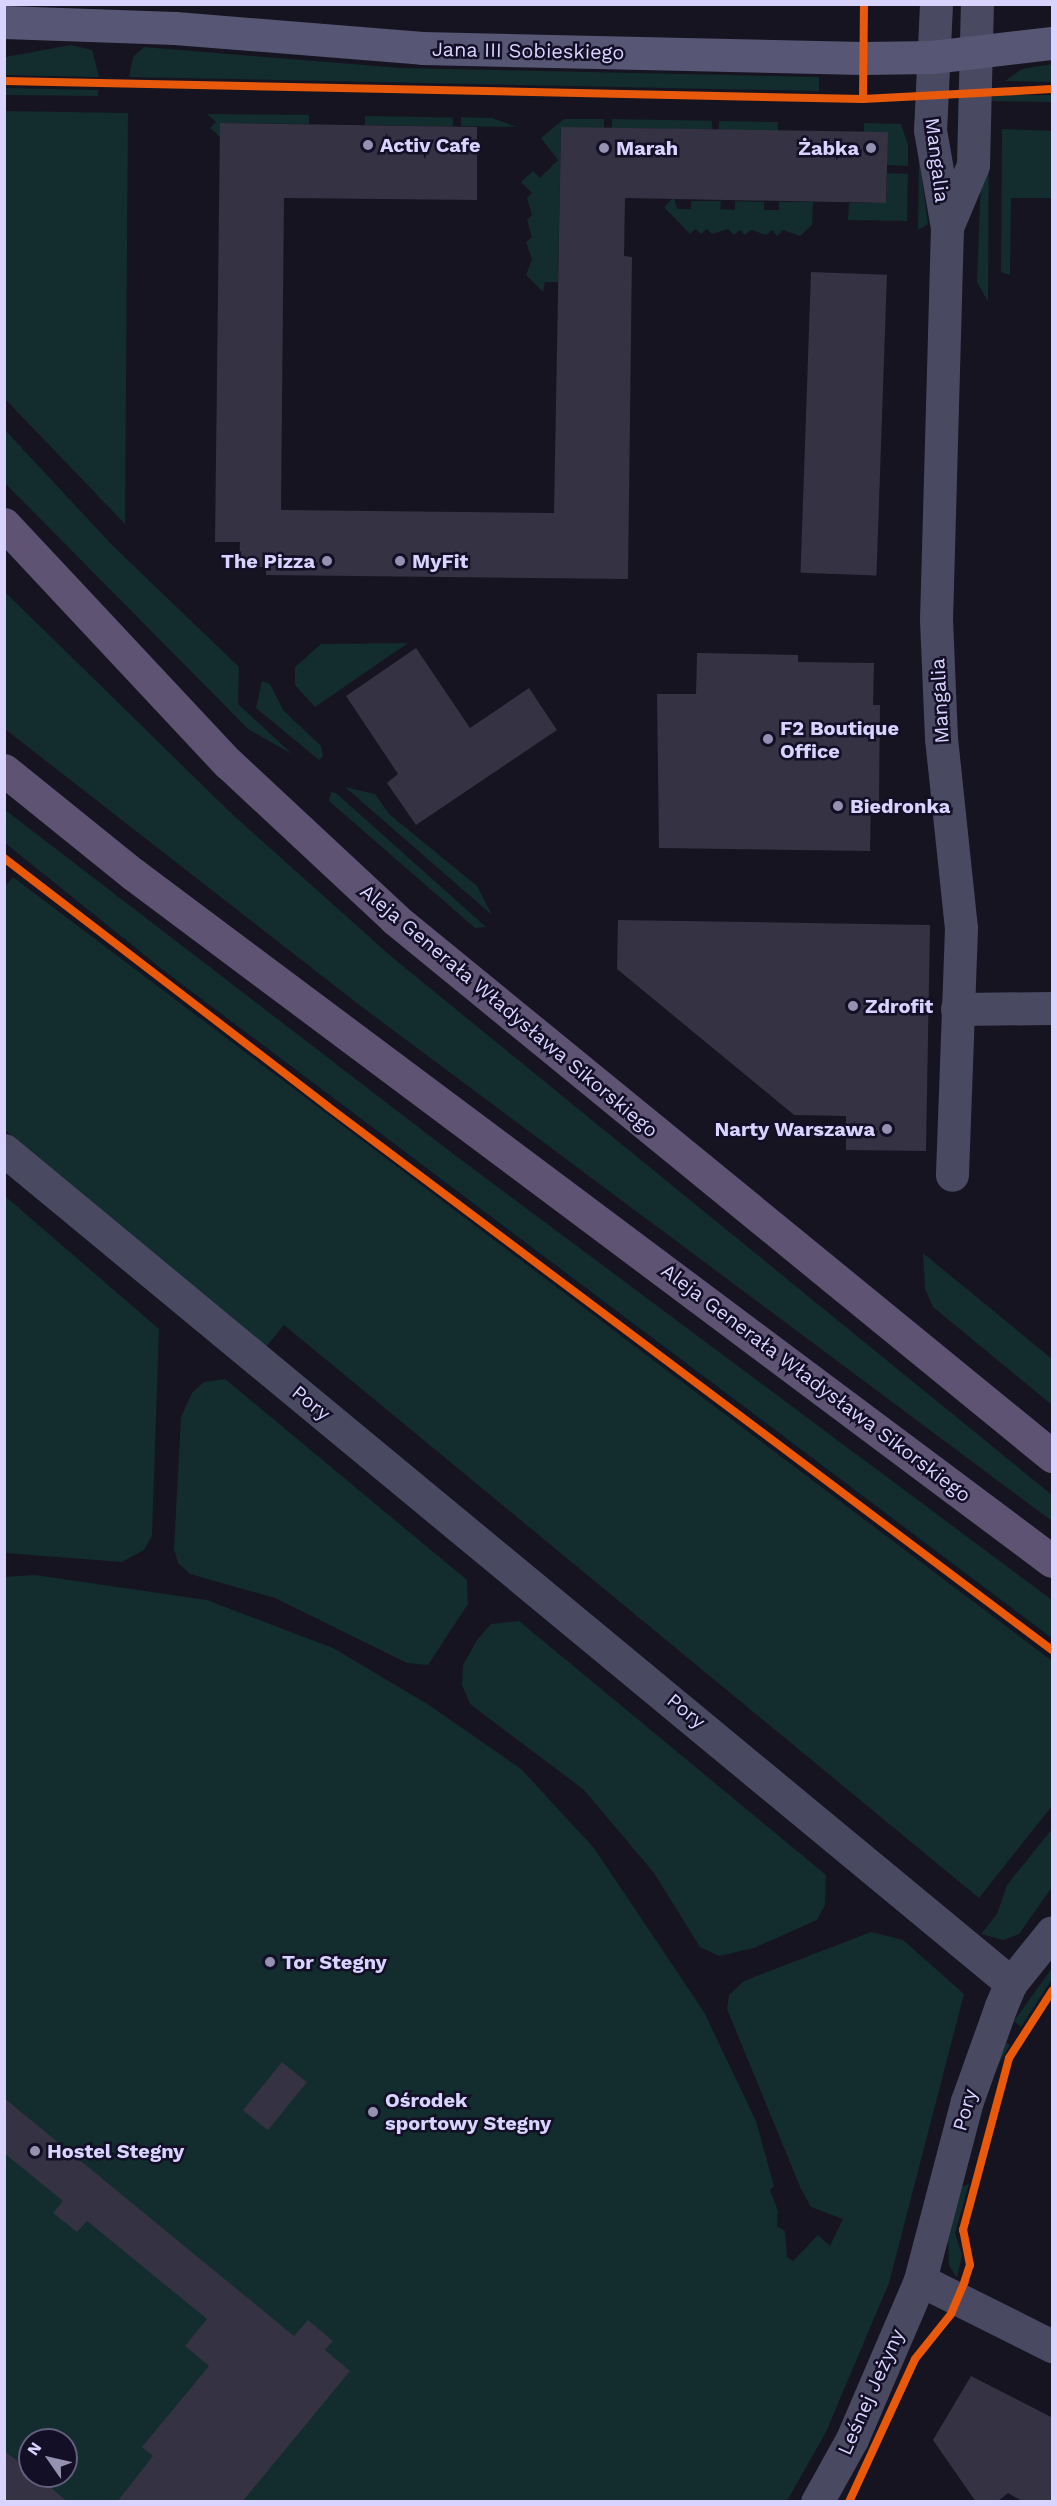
<!DOCTYPE html>
<meta charset="utf-8">
<style>
body{margin:0}
#map{position:relative;width:1057px;height:2506px;overflow:hidden;background:#161421;font-family:"Work Sans",sans-serif}
div>[style]{position:absolute}
.green>*{inset:0;background:#132c2d;transform-origin:0 0}
.building>*{inset:0;background:#343243;transform-origin:0 0}
.minor>*{height:33px;margin:-16.5px;padding:0 16.5px;transform-origin:16.5px;border-radius:16.5px;background:#4a4962}
.secondary>*{height:33px;margin:-16.5px;padding:0 16.5px;transform-origin:16.5px;border-radius:16.5px;background:#575674}
.primary>*{height:33px;margin:-16.5px;padding:0 16.5px;transform-origin:16.5px;border-radius:16.5px;background:#5e5373}
.cycleway>*{height:8px;margin:-4px;padding:0 4px;transform-origin:4px;border-radius:4px;background:#e8590c}
.dots>*{width:16px;height:16px;translate:-50% -50%;box-sizing:border-box;border:3px solid #130f26;border-radius:50%}
span{translate:-50% -50%;white-space:nowrap;text-align:center;line-height:1.15;-webkit-text-stroke:5px #130f26;paint-order:stroke}
.street-label{font-size:20px;color:#d9d4ff}
.poi-label{font-size:20px;color:#d9d4ff;font-weight:700}
.left{translate:0 -50%;text-align:left}
.right{translate:-100% -50%;text-align:right}
.frame{position:absolute;inset:0;border:6px solid #d9d4ff;pointer-events:none}
.north{position:absolute;left:18px;top:2428px;width:60px;height:60px;box-sizing:border-box;background:#130f26;border:2px solid #625e7d;border-radius:50%;rotate:304deg;font-size:16px;font-weight:700;line-height:24px;text-align:center;color:#d9d4ff}
.north::after{content:'';display:block;margin:auto;width:21px;height:27px;background:#9591b1;clip-path:polygon(50% 0,100% 100%,50% 72%,0 100%)}
</style>
<div id="map">
<div class="green">
<i style="clip-path:polygon(71px 45px,92px 50px,99px 77px,5px 75px,5px 57px)"></i>
<i style="clip-path:polygon(144px 47px,401px 68px,819px 77px,819px 91px,129px 77px,133px 57px)"></i>
<i style="clip-path:polygon(1052px 64px,1052px 82px,1005px 81px,1022px 69px)"></i>
<i style="clip-path:polygon(5px 88px,98px 90px,98px 96px,5px 95px)"></i>
<i style="clip-path:polygon(1008px 95px,1052px 95px,1052px 102px,988px 101px,989px 97px)"></i>
<i style="clip-path:polygon(5px 111px,128px 113px,125px 524px,5px 399px)"></i>
<i style="clip-path:polygon(207px 114px,309px 115px,309px 124px,220px 123px,220px 137px,210px 128px,216px 122px)"></i>
<i style="left:365px;top:116px;width:88px;height:9px;rotate:1deg"></i>
<i style="clip-path:polygon(461px 117px,492px 118px,517px 127px,461px 126px)"></i>
<i style="clip-path:polygon(564px 119px,604px 119px,604px 128px,561px 128px,558px 282px,545px 282px,543px 292px,526px 275px,532px 259px,526px 242px,532px 237px,527px 220px,532px 215px,527px 198px,532px 193px,521px 182px,533px 171px,540px 178px,558px 160px,541px 138px)"></i>
<i style="left:612px;top:119px;width:100px;height:9px;rotate:1deg"></i>
<i style="left:719px;top:121px;width:59px;height:9px;rotate:1deg"></i>
<i style="clip-path:polygon(864px 123px,901px 124px,908px 145px,908px 166px,887px 165px,887px 132px,864px 132px)"></i>
<i style="clip-path:polygon(983px 124px,989px 125px,988px 302px,977px 282px)"></i>
<i style="clip-path:polygon(1002px 129px,1052px 131px,1052px 198px,1011px 198px,1010px 275px,1001px 272px)"></i>
<i style="clip-path:polygon(919px 158px,928px 224px,918px 230px)"></i>
<i style="clip-path:polygon(887px 173px,908px 174px,907px 221px,848px 220px,849px 203px,886px 203px)"></i>
<i style="clip-path:polygon(674px 197px,677px 209px,691px 209px,691px 201px,721px 201px,720px 209px,735px 210px,735px 201px,764px 202px,764px 210px,779px 210px,779px 202px,813px 202px,812px 225px,800px 236px,783px 230px,777px 236px,772px 230px,766px 235px,751px 230px,745px 235px,740px 230px,734px 235px,728px 229px,712px 234px,707px 229px,701px 234px,696px 229px,690px 234px,664px 207px)"></i>
<i style="clip-path:polygon(5px 430px,113px 546px,239px 667px,238px 704px,292px 754px,248px 729px,5px 483px)"></i>
<i style="clip-path:polygon(4px 591px,233px 815px,393px 958px,1052px 1495px,1052px 1521px,362px 1007px,5px 729px)"></i>
<i style="clip-path:polygon(408px 643px,315px 707px,295px 685px,295px 667px,321px 644px)"></i>
<i style="clip-path:polygon(262px 681px,270px 684px,283px 710px,321px 746px,323px 756px,319px 760px,256px 708px)"></i>
<i style="clip-path:polygon(345px 787px,375px 794px,389px 814px,477px 886px,492px 915px)"></i>
<i style="clip-path:polygon(331px 792px,336px 793px,486px 927px,475px 928px,329px 801px)"></i>
<i style="clip-path:polygon(4px 809px,452px 1153px,1052px 1600px,1052px 1638px,167px 973px,5px 843px)"></i>
<i style="clip-path:polygon(13px 877px,1052px 1661px,1052px 1806px,979px 1898px,284px 1325px,266px 1347px,5px 1130px,4px 888px)"></i>
<i style="clip-path:polygon(5px 1196px,159px 1329px,152px 1536px,144px 1550px,122px 1562px,5px 1553px)"></i>
<i style="clip-path:polygon(923px 1253px,1052px 1359px,1052px 1405px,933px 1307px,925px 1289px)"></i>
<i style="clip-path:polygon(225px 1379px,467px 1580px,468px 1604px,428px 1665px,407px 1663px,275px 1598px,190px 1574px,178px 1563px,174px 1549px,181px 1417px,192px 1393px,204px 1382px)"></i>
<i style="clip-path:polygon(evenodd,35px 1575px,207px 1600px,333px 1648px,429px 1705px,521px 1769px,594px 1848px,704px 2012px,756px 2121px,774px 2186px,770px 2190px,778px 2211px,777px 2226px,785px 2231px,787px 2257px,793px 2261px,818px 2235px,830px 2246px,843px 2219px,811px 2207px,801px 2189px,727px 2009px,729px 1995px,744px 1981px,871px 1932px,903px 1940px,964px 1994px,889px 2283px,826px 2432px,787px 2501px,5px 2502px,5px 1577px,35px 1575px,30px 2440px,66px 2440px,66px 2476px,30px 2476px,30px 2440px)"></i>
<i style="clip-path:polygon(519px 1621px,826px 1875px,825px 1905px,817px 1920px,754px 1948px,719px 1956px,700px 1947px,654px 1873px,584px 1790px,470px 1704px,462px 1685px,463px 1665px,477px 1640px,491px 1624px)"></i>
<i style="clip-path:polygon(1052px 1829px,1052px 1887px,1019px 1934px,1003px 1940px,981px 1934px,997px 1914px,1007px 1885px)"></i>
<i style="clip-path:polygon(1052px 1968px,1052px 1979px,1021px 2027px,1014px 2021px)"></i>
<i style="left:1003px;top:2041px;width:8px;height:114px;rotate:30deg"></i>
<i style="clip-path:polygon(969px 2184px,955px 2233px,962px 2255px,957px 2278px,949px 2266px,948px 2233px,961px 2187px)"></i>
</div>
<div class="building">
<i style="clip-path:polygon(220px 123px,477px 127px,477px 200px,284px 198px,281px 510px,554px 513px,561px 127px,888px 132px,886px 203px,625px 198px,624px 256px,632px 257px,628px 579px,266px 575px,266px 567px,239px 567px,240px 542px,215px 542px)"></i>
<i style="left:811px;top:272px;width:76px;height:301px;rotate:2deg"></i>
<i style="clip-path:polygon(416px 648px,470px 728px,529px 688px,557px 730px,416px 825px,387px 783px,398px 774px,346px 696px)"></i>
<i style="clip-path:polygon(697px 653px,798px 655px,798px 662px,874px 663px,873px 705px,880px 705px,879px 803px,871px 802px,870px 851px,659px 848px,657px 694px,696px 694px)"></i>
<i style="clip-path:polygon(618px 920px,930px 925px,926px 1151px,846px 1150px,846px 1116px,794px 1115px,617px 969px)"></i>
<i style="left:282px;top:2062px;width:32px;height:62px;rotate:39deg"></i>
<i style="clip-path:polygon(4px 2098px,294px 2336px,308px 2320px,333px 2341px,325px 2350px,350px 2371px,242px 2502px,117px 2502px,153px 2456px,142px 2447px,209px 2366px,185px 2346px,207px 2319px,87px 2221px,77px 2232px,53px 2213px,63px 2201px,4px 2153px)"></i>
<i style="clip-path:polygon(971px 2376px,1053px 2418px,1053px 2502px,1024px 2502px,1008px 2493px,997px 2502px,976px 2502px,933px 2440px)"></i>
<i style="clip-path:polygon(4px 2451px,30px 2470px,30px 2476px,37px 2476px,68px 2502px,4px 2502px)"></i>
</div>
<div class="minor">
<i style="left:936px;top:4px;width:126px;rotate:92.7deg"></i>
<i style="left:930px;top:130px;width:98px;rotate:80.1deg"></i>
<i style="left:947px;top:227px;width:392px;rotate:91.6deg"></i>
<i style="left:936px;top:619px;width:119px;rotate:87.6deg"></i>
<i style="left:941px;top:738px;width:191px;rotate:84deg"></i>
<i style="left:961px;top:928px;width:247px;rotate:92.1deg"></i>
<i style="left:947px;top:227px;width:67px;rotate:-67.2deg"></i>
<i style="left:973px;top:165px;width:161px;rotate:-88.6deg"></i>
<i style="left:957px;top:1009px;width:95px;rotate:-0.6deg"></i>
<i style="left:4px;top:1150px;width:1307px;rotate:39.6deg"></i>
<i style="left:920px;top:2280px;width:148px;rotate:26.6deg"></i>
<i style="left:817px;top:2502px;width:72px;rotate:-60.9deg"></i>
<i style="left:852px;top:2439px;width:173px;rotate:-66.8deg"></i>
<i style="left:920px;top:2280px;width:185px;rotate:-75.3deg"></i>
<i style="left:967px;top:2101px;width:101px;rotate:-70.3deg"></i>
<i style="left:1001px;top:2006px;width:25px;rotate:-67deg"></i>
<i style="left:1011px;top:1983px;width:65px;rotate:-51.2deg"></i>
</div>
<div class="secondary">
<i style="left:4px;top:22px;width:171px;rotate:2deg"></i>
<i style="left:175px;top:28px;width:248px;rotate:4.6deg"></i>
<i style="left:422px;top:48px;width:441px;rotate:1.3deg"></i>
<i style="left:863px;top:58px;width:69px;rotate:-0.8deg"></i>
<i style="left:932px;top:57px;width:121px;rotate:-6.7deg"></i>
</div>
<div class="primary">
<i style="left:4px;top:524px;width:328px;rotate:46.9deg"></i>
<i style="left:228px;top:763px;width:229px;rotate:43deg"></i>
<i style="left:395px;top:919px;width:849px;rotate:39.26deg"></i>
<i style="left:4px;top:770px;width:166px;rotate:38.9deg"></i>
<i style="left:133px;top:874px;width:1147px;rotate:36.78deg"></i>
</div>
<div class="cycleway">
<i style="left:4px;top:81px;width:859px;rotate:1.2deg"></i>
<i style="left:863px;top:99px;width:189px;rotate:-3deg"></i>
<i style="left:863px;top:99px;width:95px;rotate:-89.4deg"></i>
<i style="left:4px;top:858px;width:407px;rotate:37.5deg"></i>
<i style="left:327px;top:1106px;width:906px;rotate:36.88deg"></i>
<i style="left:849px;top:2502px;width:157px;rotate:-65.2deg"></i>
<i style="left:915px;top:2359px;width:58px;rotate:-51.3deg"></i>
<i style="left:951px;top:2314px;width:34px;rotate:-67deg"></i>
<i style="left:964px;top:2283px;width:19px;rotate:-72deg"></i>
<i style="left:970px;top:2265px;width:36px;rotate:-101deg"></i>
<i style="left:963px;top:2230px;width:178px;rotate:-75deg"></i>
<i style="left:1009px;top:2058px;width:80px;rotate:-57.3deg"></i>
</div>
<div class="dots">
<i style="left:368px;top:145px;background:#9591b1"></i>
<i style="left:604px;top:148px;background:#9591b1"></i>
<i style="left:871px;top:148px;background:#9591b1"></i>
<i style="left:327px;top:561px;background:#9591b1"></i>
<i style="left:400px;top:561px;background:#9591b1"></i>
<i style="left:768px;top:739px;background:#9591b1"></i>
<i style="left:838px;top:806px;background:#9591b1"></i>
<i style="left:853px;top:1006px;background:#9591b1"></i>
<i style="left:887px;top:1129px;background:#9591b1"></i>
<i style="left:270px;top:1962px;background:#9591b1"></i>
<i style="left:373px;top:2112px;background:#9591b1"></i>
<i style="left:35px;top:2151px;background:#9591b1"></i>
</div>
<div class="street-label">
<span style="left:528px;top:51px;rotate:1deg">Jana III Sobieskiego</span>
<span style="left:937px;top:160px;rotate:83deg">Mangalia</span>
<span style="left:940px;top:701px;rotate:-93deg">Mangalia</span>
<span style="left:509px;top:1011px;rotate:40deg">Aleja Generała Władysława Sikorskiego</span>
<span style="left:816px;top:1383px;rotate:37deg">Aleja Generała Władysława Sikorskiego</span>
<span style="left:311px;top:1403px;rotate:39deg">Pory</span>
<span style="left:686px;top:1711px;rotate:39deg">Pory</span>
<span style="left:965px;top:2110px;rotate:-74deg">Pory</span>
<span style="left:871px;top:2392px;rotate:-66deg">Leśnej Jeżyny</span>
</div>
<div class="poi-label">
<span class="left" style="left:380px;top:145px">Activ Cafe</span>
<span class="left" style="left:616px;top:148px">Marah</span>
<span class="right" style="left:859px;top:148px">Żabka</span>
<span class="right" style="left:315px;top:561px">The Pizza</span>
<span class="left" style="left:412px;top:561px">MyFit</span>
<span class="left" style="left:780px;top:740px">F2 Boutique<br>Office</span>
<span class="left" style="left:850px;top:806px">Biedronka</span>
<span class="left" style="left:865px;top:1006px">Zdrofit</span>
<span class="right" style="left:875px;top:1129px">Narty Warszawa</span>
<span class="left" style="left:282px;top:1962px">Tor Stegny</span>
<span class="left" style="left:385px;top:2112px">Ośrodek<br>sportowy Stegny</span>
<span class="left" style="left:47px;top:2151px">Hostel Stegny</span>
</div>
<div class="frame"></div>
<div class="north">N</div>
</div>
